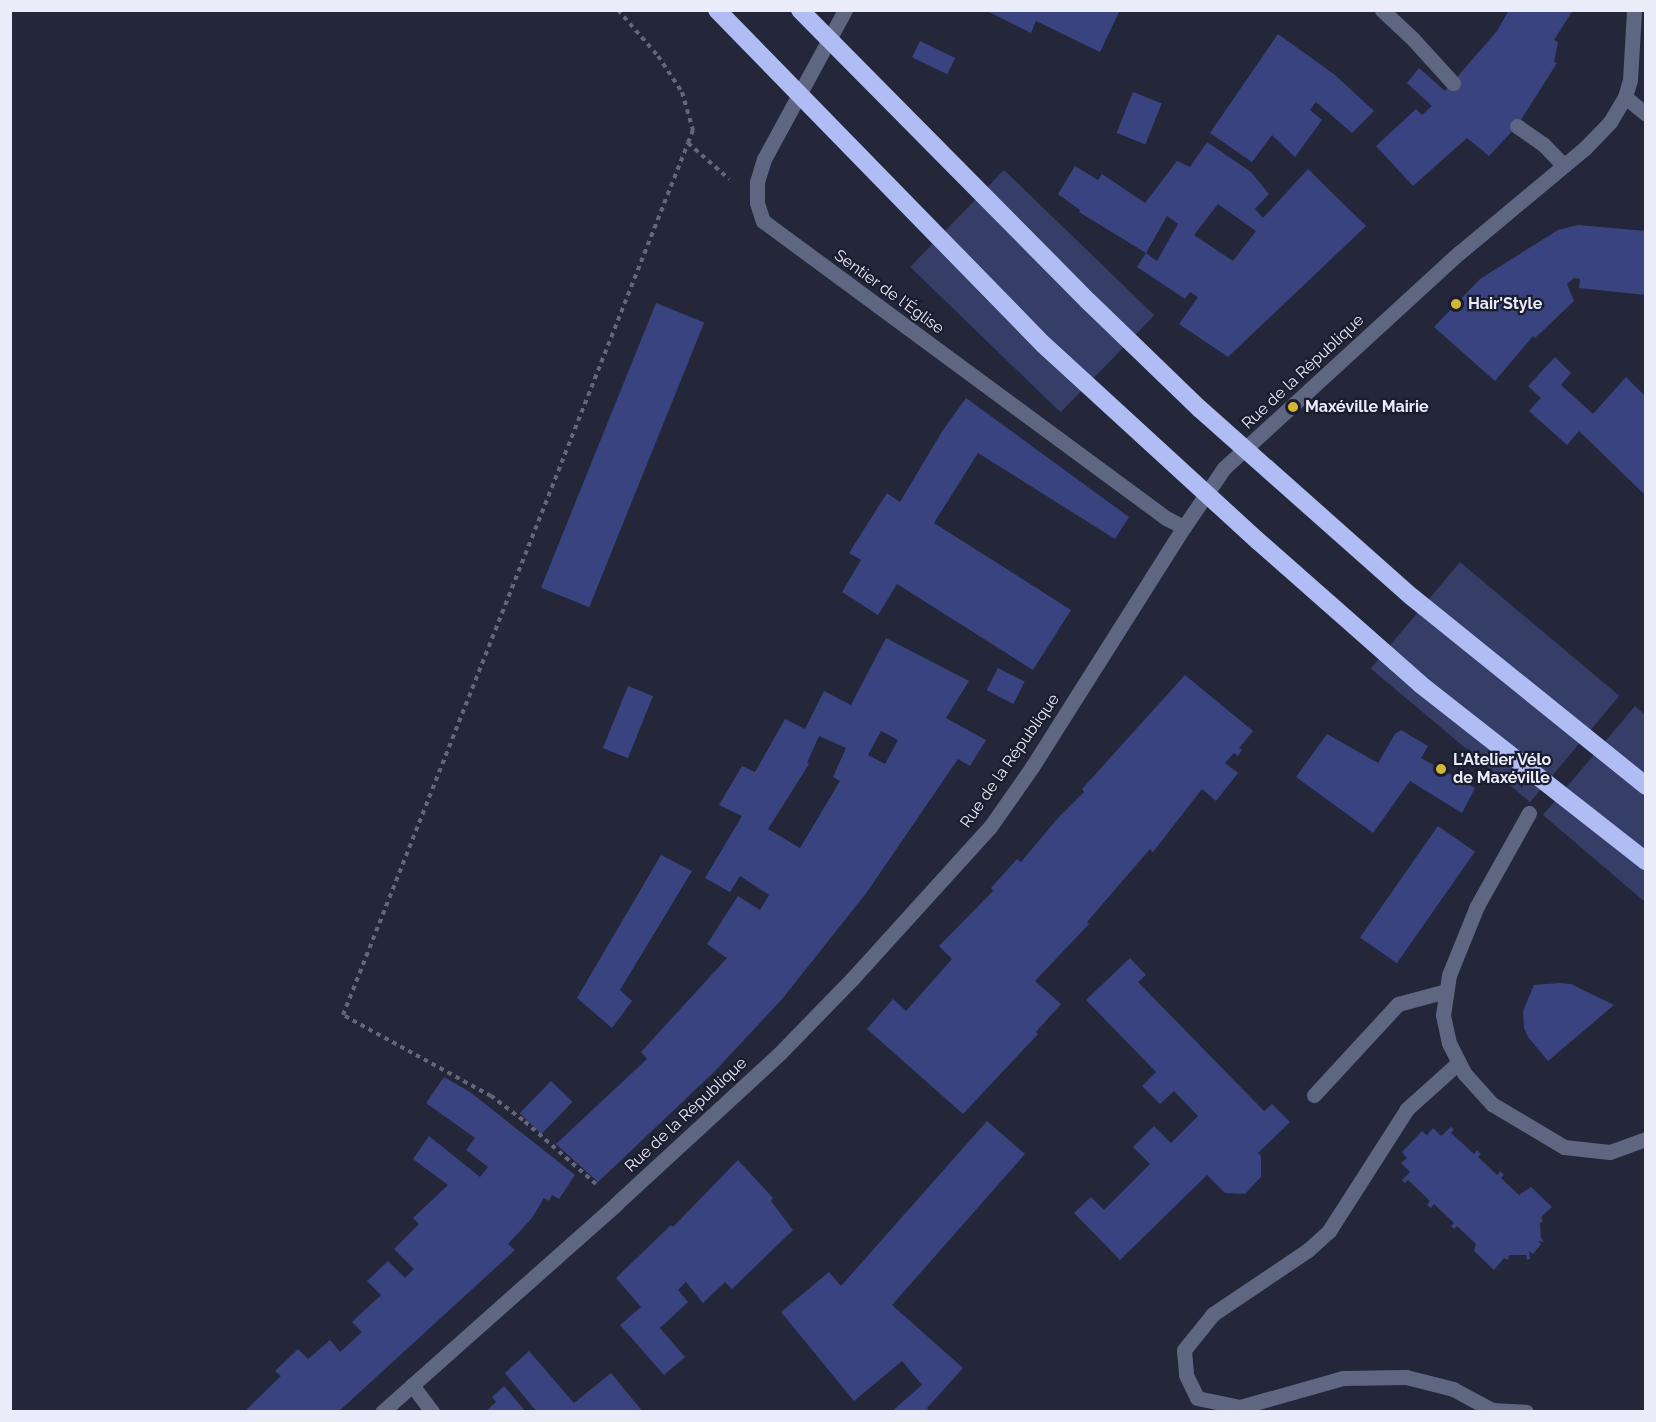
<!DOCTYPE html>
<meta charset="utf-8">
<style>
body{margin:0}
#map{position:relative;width:1656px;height:1422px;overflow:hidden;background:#232739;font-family:Raleway,sans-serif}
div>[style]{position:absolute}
.green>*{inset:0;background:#363e67;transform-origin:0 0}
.building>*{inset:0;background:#39437f;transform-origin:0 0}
.path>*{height:4px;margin-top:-2px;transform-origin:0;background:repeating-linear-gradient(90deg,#646777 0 4.5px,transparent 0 9px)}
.service>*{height:15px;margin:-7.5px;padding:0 7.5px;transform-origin:7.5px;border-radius:7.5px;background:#5f6682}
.minor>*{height:15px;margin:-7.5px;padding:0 7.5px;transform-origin:7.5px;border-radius:7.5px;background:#5f6682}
.tertiary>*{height:15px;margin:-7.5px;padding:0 7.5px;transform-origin:7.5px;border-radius:7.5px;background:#5f6682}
.motorway>*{height:18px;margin:-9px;padding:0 9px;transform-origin:9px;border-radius:9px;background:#b0bdf5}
.dots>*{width:16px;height:16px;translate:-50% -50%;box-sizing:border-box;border:3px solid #1a1d2f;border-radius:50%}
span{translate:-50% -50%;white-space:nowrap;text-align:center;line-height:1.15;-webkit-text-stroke:4.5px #1a1d2f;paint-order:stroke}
.street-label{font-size:16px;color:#eaedf9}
.poi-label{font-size:16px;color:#eaedf9;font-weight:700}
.left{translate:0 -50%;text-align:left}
.frame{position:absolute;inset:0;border:12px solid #eaedf9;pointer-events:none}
</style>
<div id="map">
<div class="green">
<i style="left:1004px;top:170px;width:209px;height:135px;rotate:44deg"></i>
<i style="left:1460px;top:562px;width:208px;height:139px;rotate:40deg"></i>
<i style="clip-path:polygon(1635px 706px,1645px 715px,1645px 902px,1543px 815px)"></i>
</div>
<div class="building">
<i style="clip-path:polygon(985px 10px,1120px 10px,1100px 52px,1036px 21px,1031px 33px)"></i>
<i style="clip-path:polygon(1509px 10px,1573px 10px,1554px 40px,1558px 42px,1554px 62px,1557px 63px,1517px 126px,1489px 156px,1467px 138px,1413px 186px,1376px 146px,1416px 109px,1422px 115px,1432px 106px,1407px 83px,1419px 68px,1445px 91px,1497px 31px)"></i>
<i style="clip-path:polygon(1278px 34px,1335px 75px,1374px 111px,1352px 133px,1316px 102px,1310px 110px,1322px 120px,1295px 157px,1272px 135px,1252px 162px,1210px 133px)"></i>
<i style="left:920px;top:41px;width:39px;height:18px;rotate:26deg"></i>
<i style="left:1133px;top:92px;width:31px;height:44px;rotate:22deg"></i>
<i style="clip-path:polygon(evenodd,1207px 142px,1251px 172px,1269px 194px,1255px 209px,1263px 218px,1308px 169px,1366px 226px,1228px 357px,1179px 324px,1198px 297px,1190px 292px,1185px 299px,1137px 267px,1146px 253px,1157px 261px,1178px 224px,1167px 216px,1146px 253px,1079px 212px,1080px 210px,1058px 194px,1075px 166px,1098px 180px,1102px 174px,1145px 203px,1177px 161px,1190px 167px,1207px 142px,1218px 204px,1256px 231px,1233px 261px,1194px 235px,1218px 204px)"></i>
<i style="clip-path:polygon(1578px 225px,1646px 231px,1646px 295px,1579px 288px,1580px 279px,1574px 278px,1567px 284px,1574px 301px,1535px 338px,1533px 336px,1495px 381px,1434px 327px,1480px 279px,1558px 230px)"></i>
<i style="left:656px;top:303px;width:52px;height:307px;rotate:22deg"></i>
<i style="clip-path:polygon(1555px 357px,1571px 373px,1561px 385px,1593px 414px,1626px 377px,1646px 397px,1646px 496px,1579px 431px,1567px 445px,1529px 411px,1541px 398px,1528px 386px)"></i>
<i style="clip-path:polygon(966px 398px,1129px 517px,1115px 539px,978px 453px,934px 523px,1071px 610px,1033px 670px,897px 584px,878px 615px,842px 592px,861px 560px,849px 553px,887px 493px,900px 502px,943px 430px)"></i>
<i style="clip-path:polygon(evenodd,886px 638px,969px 681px,946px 718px,986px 740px,970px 766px,958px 759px,867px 892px,783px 998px,715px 1071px,598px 1182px,556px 1144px,647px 1059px,641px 1052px,727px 958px,707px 944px,738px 896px,760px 910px,769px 895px,740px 876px,730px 892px,705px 878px,742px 816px,719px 805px,742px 766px,755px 772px,785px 719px,805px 729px,824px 691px,851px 705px,886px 638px,881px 731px,898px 740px,885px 764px,868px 755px,881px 731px,886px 638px,819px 736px,846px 748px,833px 777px,840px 781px,800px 848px,768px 829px,809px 764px,807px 763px,819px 736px)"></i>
<i style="left:998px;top:668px;width:30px;height:25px;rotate:27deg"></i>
<i style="clip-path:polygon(1185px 675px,1253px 731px,1239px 748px,1242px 750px,1238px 756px,1234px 753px,1225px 763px,1238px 773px,1216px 801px,1202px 789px,1153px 852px,1150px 849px,1087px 922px,1089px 924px,1035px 981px,1061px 1004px,1036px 1032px,1038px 1034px,963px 1114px,867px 1029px,893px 999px,906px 1011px,952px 959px,939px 946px,993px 891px,991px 888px,1017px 859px,1021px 862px,1057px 819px,1084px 792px,1082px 789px)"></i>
<i style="left:628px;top:686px;width:27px;height:67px;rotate:22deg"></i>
<i style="clip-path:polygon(1401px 730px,1428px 746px,1421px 758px,1475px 788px,1462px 813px,1410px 781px,1373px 833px,1296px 777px,1327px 734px,1378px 763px,1395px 734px)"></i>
<i style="left:1438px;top:826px;width:45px;height:136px;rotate:35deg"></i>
<i style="clip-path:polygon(661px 855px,692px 871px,620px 990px,632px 1001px,612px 1028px,577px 998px)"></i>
<i style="clip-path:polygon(1130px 958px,1146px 975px,1138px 982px,1264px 1111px,1272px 1104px,1290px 1122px,1258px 1153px,1261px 1156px,1261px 1177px,1245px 1194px,1225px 1193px,1207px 1175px,1120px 1260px,1074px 1213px,1091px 1197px,1104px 1210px,1150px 1164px,1133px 1147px,1154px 1126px,1171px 1143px,1198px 1116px,1174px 1091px,1160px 1104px,1142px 1086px,1156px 1072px,1086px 1000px)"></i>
<i style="clip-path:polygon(1560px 983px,1571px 984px,1614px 1005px,1548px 1061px,1528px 1037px,1524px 1028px,1523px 1011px,1534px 985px)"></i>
<i style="clip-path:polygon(444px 1077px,470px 1092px,575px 1175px,559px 1199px,552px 1195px,549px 1201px,544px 1198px,532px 1218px,508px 1244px,515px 1250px,338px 1412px,244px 1412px,281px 1376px,275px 1371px,298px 1349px,308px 1359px,330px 1340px,340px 1352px,362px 1332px,352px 1322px,381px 1295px,367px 1281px,388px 1261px,405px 1278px,414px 1269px,394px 1249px,419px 1224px,413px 1218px,448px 1185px,413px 1159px,429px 1136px,480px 1177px,488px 1167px,466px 1150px,475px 1138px,426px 1103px)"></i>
<i style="left:551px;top:1081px;width:30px;height:45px;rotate:44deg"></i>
<i style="clip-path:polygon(987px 1121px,1025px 1154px,892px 1305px,963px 1368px,927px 1408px,931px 1412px,891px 1412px,922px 1385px,902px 1361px,854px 1401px,781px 1312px,829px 1272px,841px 1286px)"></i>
<i style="clip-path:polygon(1451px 1127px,1454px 1129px,1451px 1133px,1474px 1154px,1477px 1150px,1481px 1154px,1478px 1157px,1497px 1175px,1500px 1171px,1504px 1175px,1501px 1178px,1519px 1195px,1531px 1187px,1552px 1207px,1541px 1217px,1543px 1221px,1540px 1223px,1541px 1238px,1544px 1242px,1538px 1241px,1541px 1244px,1533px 1254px,1529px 1251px,1530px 1259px,1527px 1260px,1526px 1255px,1509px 1255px,1508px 1260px,1504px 1258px,1494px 1270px,1474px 1251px,1476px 1244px,1457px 1226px,1454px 1229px,1451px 1226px,1454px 1223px,1434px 1204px,1431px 1208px,1427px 1205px,1430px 1201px,1408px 1180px,1405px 1183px,1402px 1180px,1410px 1172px,1401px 1163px,1407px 1158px,1402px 1152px,1422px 1131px,1427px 1135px,1433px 1128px,1441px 1136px)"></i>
<i style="clip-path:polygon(738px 1160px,773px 1198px,771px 1201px,793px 1230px,732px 1289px,725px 1282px,703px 1303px,686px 1282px,678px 1290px,688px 1302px,660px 1328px,685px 1357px,664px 1375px,620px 1325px,641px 1307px,616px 1278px,671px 1225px,673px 1227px)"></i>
<i style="clip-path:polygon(529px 1351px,574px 1403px,611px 1373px,643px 1412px,537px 1412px,505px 1373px)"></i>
<i style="clip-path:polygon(504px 1386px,526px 1412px,485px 1412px,496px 1402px,492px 1397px)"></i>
</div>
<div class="path">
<i style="left:618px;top:10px;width:61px;rotate:49deg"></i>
<i style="left:658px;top:56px;width:43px;rotate:56.3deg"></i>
<i style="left:682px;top:92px;width:40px;rotate:74deg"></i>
<i style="left:693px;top:130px;width:14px;rotate:111deg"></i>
<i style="left:688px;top:143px;width:55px;rotate:41.3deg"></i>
<i style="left:596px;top:1184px;width:97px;rotate:-138.8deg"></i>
<i style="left:523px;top:1120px;width:40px;rotate:-143deg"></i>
<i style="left:491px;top:1096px;width:169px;rotate:-151.3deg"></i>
<i style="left:343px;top:1015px;width:938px;rotate:-68.41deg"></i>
</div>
<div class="service">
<i style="left:845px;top:10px;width:170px;rotate:118.5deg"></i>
<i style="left:764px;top:159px;width:24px;rotate:107deg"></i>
<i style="left:757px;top:182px;width:21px;rotate:90deg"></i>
<i style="left:757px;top:203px;width:19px;rotate:72deg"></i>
<i style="left:763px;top:221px;width:501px;rotate:36.39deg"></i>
<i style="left:1166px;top:518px;width:20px;rotate:27deg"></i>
<i style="left:1382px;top:10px;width:41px;rotate:43deg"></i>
<i style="left:1412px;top:38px;width:61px;rotate:47.7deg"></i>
<i style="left:1517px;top:126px;width:32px;rotate:35deg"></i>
<i style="left:1543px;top:144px;width:30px;rotate:46deg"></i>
<i style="left:1529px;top:813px;width:107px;rotate:119.2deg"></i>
<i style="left:1477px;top:906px;width:74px;rotate:112.1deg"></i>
<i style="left:1449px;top:975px;width:40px;rotate:98.5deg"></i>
<i style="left:1443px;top:1015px;width:29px;rotate:78deg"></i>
<i style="left:1449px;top:1043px;width:34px;rotate:63deg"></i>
<i style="left:1464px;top:1073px;width:42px;rotate:47.9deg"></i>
<i style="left:1492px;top:1104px;width:84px;rotate:30.8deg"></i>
<i style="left:1564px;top:1147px;width:46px;rotate:6.2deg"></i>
<i style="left:1610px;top:1152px;width:38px;rotate:-20deg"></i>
<i style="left:1458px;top:1063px;width:69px;rotate:138deg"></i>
<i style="left:1407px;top:1109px;width:145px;rotate:122.6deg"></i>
<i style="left:1329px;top:1231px;width:28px;rotate:138deg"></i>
<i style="left:1308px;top:1250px;width:115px;rotate:146deg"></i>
<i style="left:1213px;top:1314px;width:46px;rotate:128.9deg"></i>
<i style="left:1184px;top:1350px;width:25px;rotate:85deg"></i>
<i style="left:1186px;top:1375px;width:25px;rotate:64deg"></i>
<i style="left:1197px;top:1398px;width:44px;rotate:11.8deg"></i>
<i style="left:1240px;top:1407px;width:107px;rotate:-15.7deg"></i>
<i style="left:1343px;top:1378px;width:63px;rotate:-0.9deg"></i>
<i style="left:1406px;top:1377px;width:49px;rotate:14.3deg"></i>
<i style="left:1453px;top:1389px;width:44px;rotate:28.3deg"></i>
<i style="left:1492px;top:1410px;width:34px;rotate:3deg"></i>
<i style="left:1314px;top:1095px;width:124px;rotate:-47.3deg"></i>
<i style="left:1398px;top:1004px;width:50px;rotate:-15.2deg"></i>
</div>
<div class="minor">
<i style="left:412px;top:1385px;width:34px;rotate:53deg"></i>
</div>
<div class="tertiary">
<i style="left:1625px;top:97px;width:27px;rotate:39deg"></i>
<i style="left:382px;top:1412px;width:314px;rotate:-41.6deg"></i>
<i style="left:617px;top:1203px;width:220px;rotate:-42.6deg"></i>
<i style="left:779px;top:1054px;width:105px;rotate:-45.8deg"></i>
<i style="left:852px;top:979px;width:205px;rotate:-47.8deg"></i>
<i style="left:990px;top:827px;width:73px;rotate:-55deg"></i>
<i style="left:1032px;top:767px;width:284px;rotate:-57.7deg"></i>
<i style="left:1184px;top:527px;width:71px;rotate:-55.9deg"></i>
<i style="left:1224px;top:468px;width:319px;rotate:-42.5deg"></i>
<i style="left:1459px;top:253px;width:164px;rotate:-39.8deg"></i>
<i style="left:1585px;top:148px;width:36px;rotate:-46deg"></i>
<i style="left:1610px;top:122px;width:29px;rotate:-59deg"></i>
<i style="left:1625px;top:97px;width:18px;rotate:-74deg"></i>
<i style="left:1630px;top:80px;width:70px;rotate:-86.7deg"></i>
</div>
<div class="motorway">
<i style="left:717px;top:10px;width:468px;rotate:45.7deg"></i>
<i style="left:1044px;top:345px;width:290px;rotate:42.5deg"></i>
<i style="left:1258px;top:541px;width:216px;rotate:41.4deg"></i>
<i style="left:1420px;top:684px;width:287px;rotate:38.1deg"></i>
<i style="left:800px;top:10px;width:409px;rotate:45.3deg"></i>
<i style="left:1088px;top:301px;width:156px;rotate:44deg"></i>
<i style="left:1200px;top:409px;width:283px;rotate:41.6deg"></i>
<i style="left:1412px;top:597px;width:301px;rotate:38.9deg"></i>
</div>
<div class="dots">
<i style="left:1456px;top:304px;background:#d5b534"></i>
<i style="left:1293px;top:407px;background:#d5b534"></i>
<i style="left:1441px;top:769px;background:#d5b534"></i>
</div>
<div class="street-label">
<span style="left:889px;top:292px;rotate:36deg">Sentier de l'Église</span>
<span style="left:1303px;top:372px;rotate:-43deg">Rue de la République</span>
<span style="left:1010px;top:761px;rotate:-55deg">Rue de la République</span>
<span style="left:686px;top:1115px;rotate:-43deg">Rue de la République</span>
</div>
<div class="poi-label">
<span class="left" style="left:1468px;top:304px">Hair'Style</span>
<span class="left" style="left:1305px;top:407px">Maxéville Mairie</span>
<span class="left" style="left:1453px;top:769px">L'Atelier Vélo<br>de Maxéville</span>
</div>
<div class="frame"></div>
</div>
